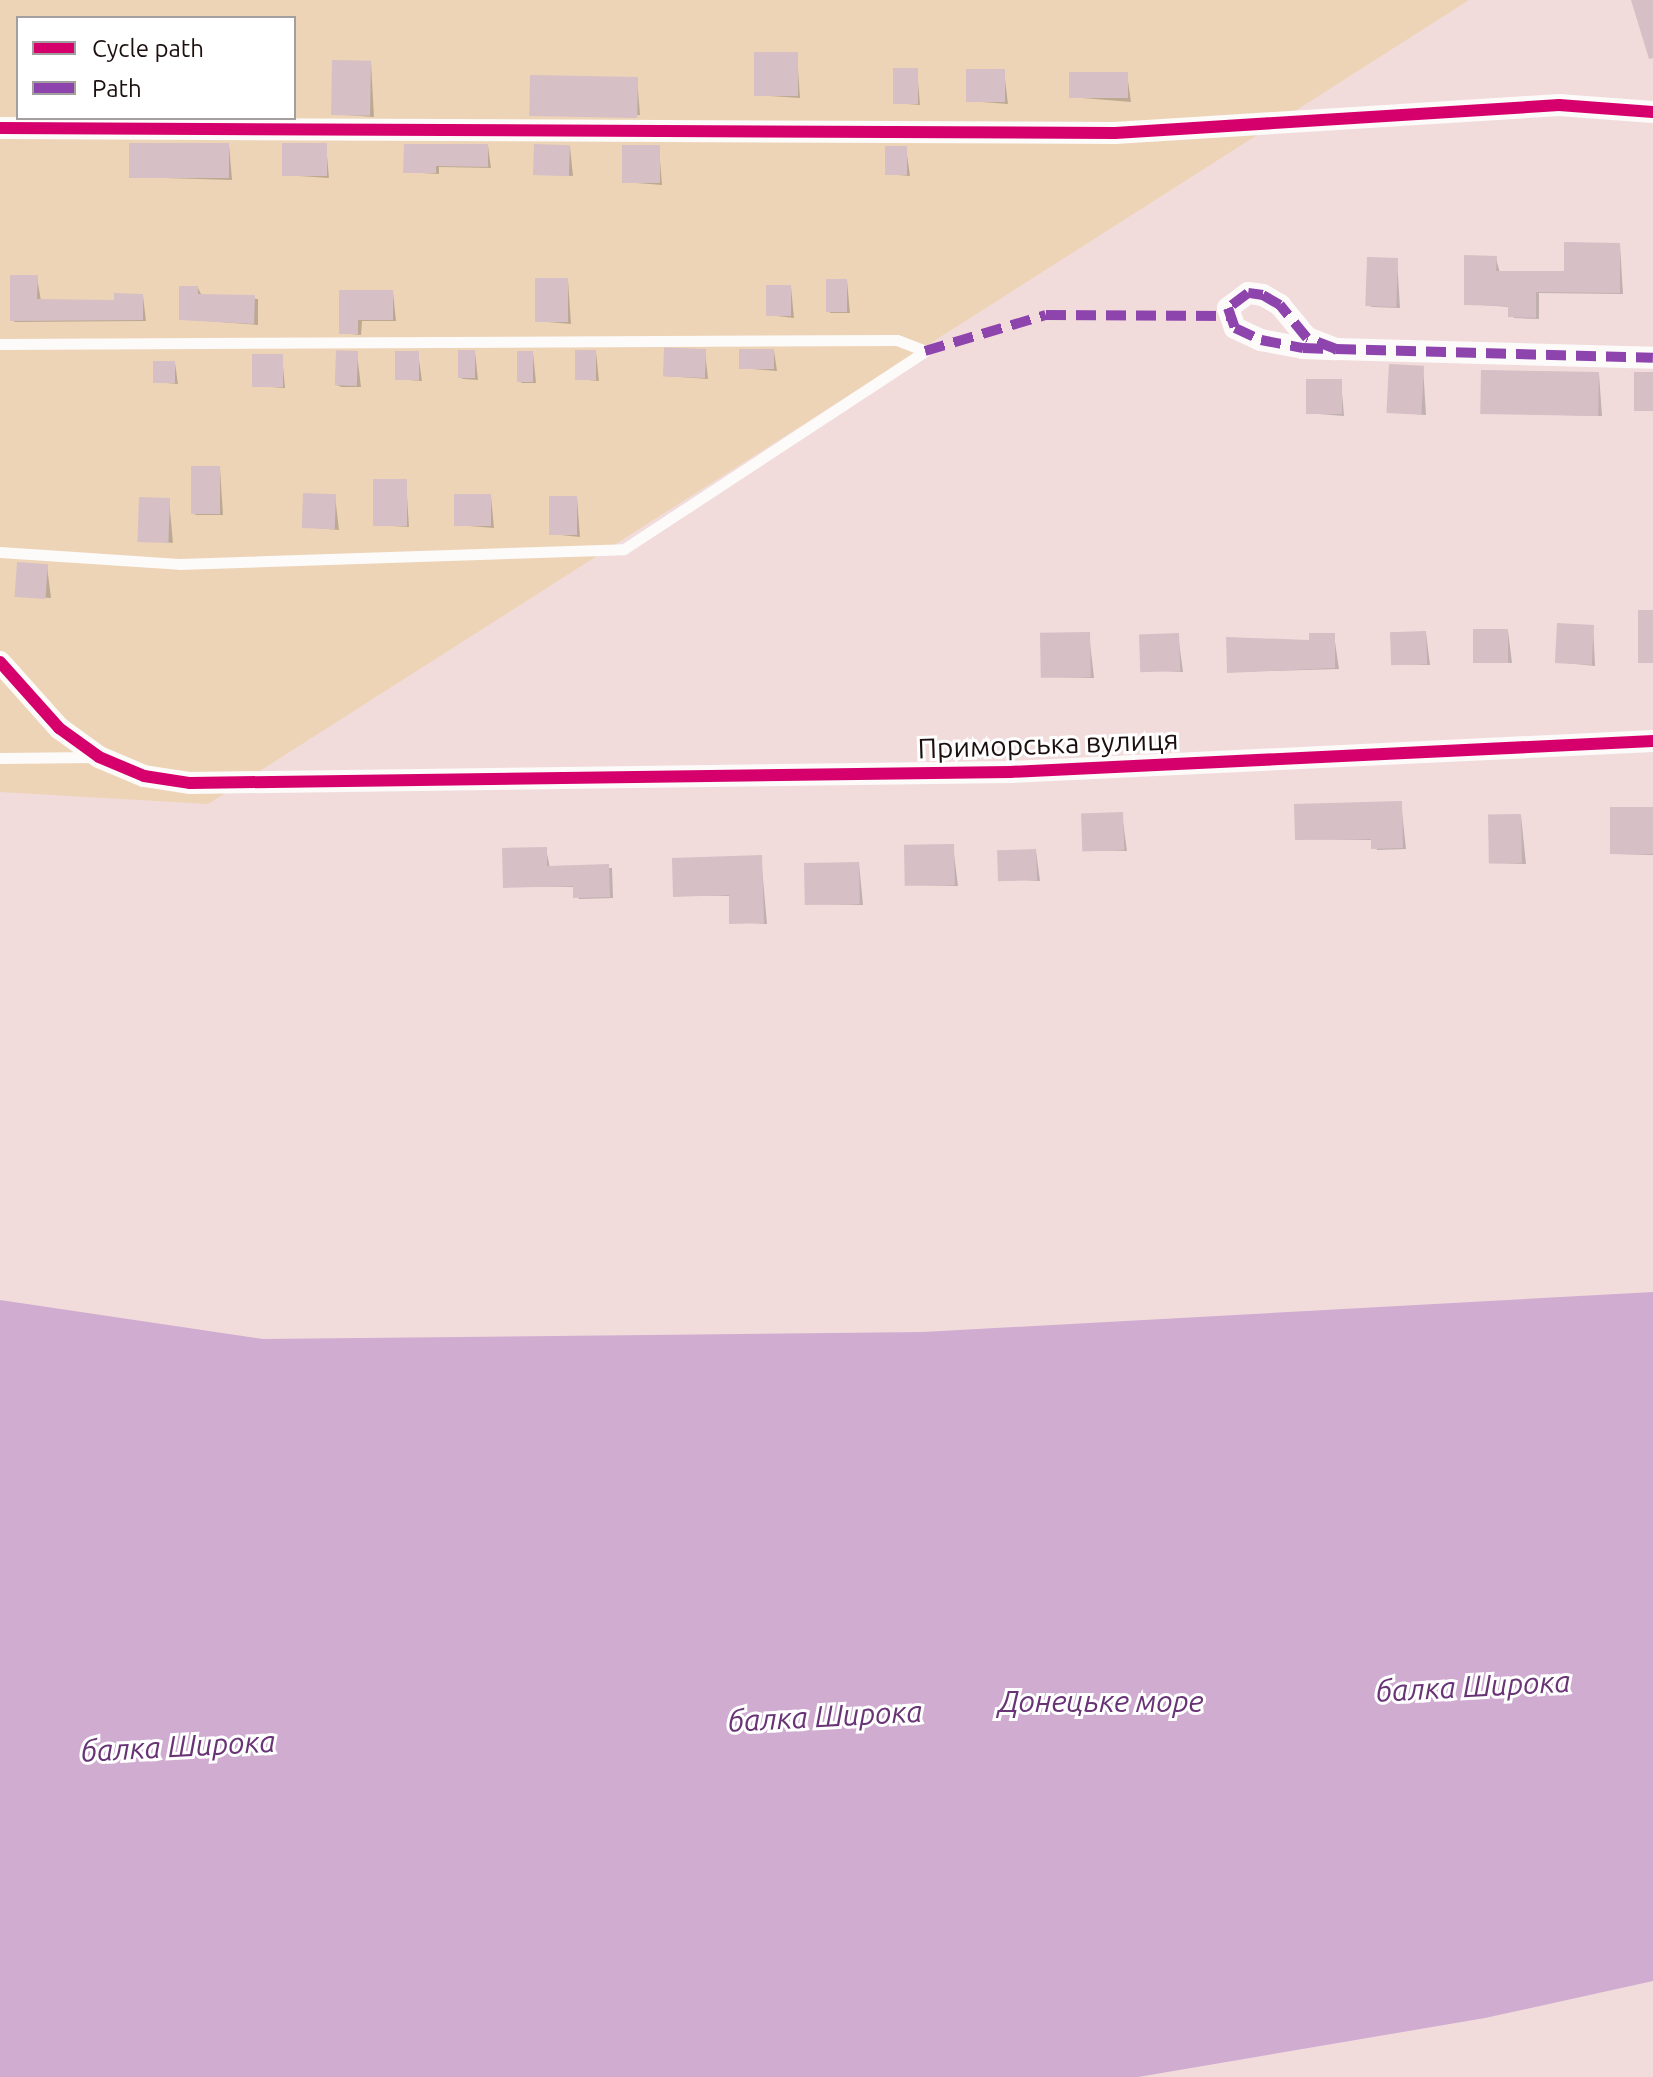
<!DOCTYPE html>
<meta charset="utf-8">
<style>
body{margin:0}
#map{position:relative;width:1653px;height:2077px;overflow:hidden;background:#f1dcdb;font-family:Ubuntu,sans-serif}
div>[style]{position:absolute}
.green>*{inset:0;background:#edd4b7}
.water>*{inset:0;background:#d0acd1}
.shadow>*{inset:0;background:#0003}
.building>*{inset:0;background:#d6bfc5;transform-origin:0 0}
.service>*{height:11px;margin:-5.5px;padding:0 5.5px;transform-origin:5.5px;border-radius:5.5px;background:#fdfafa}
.minor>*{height:22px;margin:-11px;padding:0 11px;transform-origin:11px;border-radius:11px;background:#fdfafa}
.quiet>*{height:10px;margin-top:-5px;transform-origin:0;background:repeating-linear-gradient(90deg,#8e44ad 0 20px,transparent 0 30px)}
.cycleway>*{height:12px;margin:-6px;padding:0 6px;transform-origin:6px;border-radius:6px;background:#d6006c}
span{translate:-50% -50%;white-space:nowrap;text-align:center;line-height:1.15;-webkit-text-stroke:6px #fff;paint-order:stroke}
.street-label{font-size:28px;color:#1c100f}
.water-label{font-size:30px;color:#683475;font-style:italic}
.legend{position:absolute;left:16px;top:16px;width:280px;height:104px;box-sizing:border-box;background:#fff;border:2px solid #a49f9f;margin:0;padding:10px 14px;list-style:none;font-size:24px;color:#1c100f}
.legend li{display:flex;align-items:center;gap:16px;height:40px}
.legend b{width:40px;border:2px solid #a49f9f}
</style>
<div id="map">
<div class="green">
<i style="clip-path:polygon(evenodd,0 0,1469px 0,208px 804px,0 792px,0 0,18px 18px,294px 18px,294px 118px,18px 118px,18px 18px)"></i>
</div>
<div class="water">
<i style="clip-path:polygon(1653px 1292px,1653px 1981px,1485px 2018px,1138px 2077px,0 2077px,0 1300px,263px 1339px,923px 1332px)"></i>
</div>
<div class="shadow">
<i style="clip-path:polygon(797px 54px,800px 98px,755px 95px)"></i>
<i style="clip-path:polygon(371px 63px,374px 117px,333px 114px)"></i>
<i style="clip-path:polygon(917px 70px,920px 105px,895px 103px)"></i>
<i style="clip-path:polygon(1004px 71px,1008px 104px,968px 101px)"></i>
<i style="clip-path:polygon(1127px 74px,1131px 102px,1070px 97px)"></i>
<i style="clip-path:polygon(637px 78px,640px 115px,536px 115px)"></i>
<i style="clip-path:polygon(229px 145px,232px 180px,131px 177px)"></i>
<i style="clip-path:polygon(326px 145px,329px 178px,284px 175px)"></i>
<i style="clip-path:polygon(488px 146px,491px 168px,439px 167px,439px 174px,405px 172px)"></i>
<i style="clip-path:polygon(570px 147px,573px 176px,535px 174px)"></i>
<i style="clip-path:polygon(659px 147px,662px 185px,624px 182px)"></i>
<i style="clip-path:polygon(906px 148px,910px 176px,887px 174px)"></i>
<i style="clip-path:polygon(1620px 245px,1623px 294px,1539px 293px,1539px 319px,1514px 318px,1510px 307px,1466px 304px,1496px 258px,1500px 273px,1566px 273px)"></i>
<i style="clip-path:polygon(1397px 260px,1400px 308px,1372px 307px,1369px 305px)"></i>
<i style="clip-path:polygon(37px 277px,41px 301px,116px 302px,143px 296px,146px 321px,15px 322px,12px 320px)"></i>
<i style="clip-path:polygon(568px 280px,571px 324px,536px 321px)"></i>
<i style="clip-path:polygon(847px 281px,850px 313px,831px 313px,827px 311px)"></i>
<i style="clip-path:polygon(791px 287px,794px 318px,768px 315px)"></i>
<i style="clip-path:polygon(198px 288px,202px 296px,258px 299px,258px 325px,181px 319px)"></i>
<i style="clip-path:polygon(393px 292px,396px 321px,362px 321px,361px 335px,341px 333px)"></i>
<i style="clip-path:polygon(705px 351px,708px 379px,666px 376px)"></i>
<i style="clip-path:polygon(774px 351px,777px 371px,741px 368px)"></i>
<i style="clip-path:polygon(475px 352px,478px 380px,463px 379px,459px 377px)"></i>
<i style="clip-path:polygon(596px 352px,599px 381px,577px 379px)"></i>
<i style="clip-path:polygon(357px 353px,361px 387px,341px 387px,337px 385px)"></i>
<i style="clip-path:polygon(418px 353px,422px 381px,396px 379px)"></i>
<i style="clip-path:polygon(533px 353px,536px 383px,522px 383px,519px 381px)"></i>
<i style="clip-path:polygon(282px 356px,285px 388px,254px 386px)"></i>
<i style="clip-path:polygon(175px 363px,178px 384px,155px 382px)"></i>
<i style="clip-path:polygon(1423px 367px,1426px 415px,1390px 412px)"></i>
<i style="clip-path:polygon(1599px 374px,1602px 416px,1482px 413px)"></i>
<i style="clip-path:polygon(1341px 381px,1344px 416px,1307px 413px)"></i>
<i style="clip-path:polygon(220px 468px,223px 515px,196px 515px,193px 513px)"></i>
<i style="clip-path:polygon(406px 481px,409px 527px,374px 525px)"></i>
<i style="clip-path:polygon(335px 496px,339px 530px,305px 527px)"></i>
<i style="clip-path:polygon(491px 496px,494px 528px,456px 525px)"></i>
<i style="clip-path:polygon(577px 498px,580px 537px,551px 534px)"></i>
<i style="clip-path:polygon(169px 500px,173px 543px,141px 540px)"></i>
<i style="clip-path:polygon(47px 566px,51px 598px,19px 596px)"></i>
<i style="clip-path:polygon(1593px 627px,1595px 666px,1557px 662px)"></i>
<i style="clip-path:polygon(1508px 631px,1512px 663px,1476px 662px)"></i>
<i style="clip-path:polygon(1426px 633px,1430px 665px,1393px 664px)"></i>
<i style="clip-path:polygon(1089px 634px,1094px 678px,1043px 677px)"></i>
<i style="clip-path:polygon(1178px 635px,1183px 672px,1142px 670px)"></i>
<i style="clip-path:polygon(1334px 635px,1339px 669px,1229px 672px,1311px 642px)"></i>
<i style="clip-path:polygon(1401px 803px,1406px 849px,1377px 850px,1373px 840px,1297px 839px)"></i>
<i style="clip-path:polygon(1653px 809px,1653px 855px,1613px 854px)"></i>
<i style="clip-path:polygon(1122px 814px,1127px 851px,1084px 850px)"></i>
<i style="clip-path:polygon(1521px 816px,1526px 864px,1491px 863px)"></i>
<i style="clip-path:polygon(953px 846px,958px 886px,907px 885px)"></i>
<i style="clip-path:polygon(546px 849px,550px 868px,612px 868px,613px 898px,579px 899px,575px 887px,505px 886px)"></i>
<i style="clip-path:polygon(1036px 851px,1040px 881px,999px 879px)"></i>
<i style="clip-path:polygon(761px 857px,767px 924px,731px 922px,731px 896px,675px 895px)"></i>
<i style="clip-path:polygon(859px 864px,863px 905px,807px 904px)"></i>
</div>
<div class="building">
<i style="clip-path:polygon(1631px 0,1653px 0,1653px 58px,1649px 59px)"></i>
<i style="left:754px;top:52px;width:44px;height:44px"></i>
<i style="left:332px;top:60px;width:39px;height:55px;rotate:1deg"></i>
<i style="left:893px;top:68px;width:25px;height:36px"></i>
<i style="left:966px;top:69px;width:39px;height:33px"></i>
<i style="left:1069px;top:72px;width:59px;height:26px"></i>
<i style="left:530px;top:75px;width:108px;height:41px;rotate:1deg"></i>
<i style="left:129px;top:143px;width:100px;height:35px"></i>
<i style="left:282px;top:143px;width:45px;height:33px"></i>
<i style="clip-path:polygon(404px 144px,488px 144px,488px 167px,436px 166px,436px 173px,403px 173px)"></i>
<i style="left:534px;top:144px;width:36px;height:31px;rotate:2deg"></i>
<i style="left:622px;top:145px;width:38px;height:38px"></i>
<i style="left:885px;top:146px;width:22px;height:29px"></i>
<i style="clip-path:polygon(1564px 242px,1620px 243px,1620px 293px,1536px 292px,1536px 318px,1508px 317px,1508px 306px,1464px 305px,1464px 255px,1497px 256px,1496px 271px,1564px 271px)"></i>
<i style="left:1367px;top:257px;width:31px;height:49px;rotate:2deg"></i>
<i style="clip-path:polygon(10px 275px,38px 275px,37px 299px,114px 300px,114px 293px,143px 294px,143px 320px,10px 321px)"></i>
<i style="left:535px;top:278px;width:33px;height:44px"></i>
<i style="left:826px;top:279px;width:21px;height:33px"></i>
<i style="left:766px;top:285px;width:25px;height:31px"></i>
<i style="clip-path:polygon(179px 286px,198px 286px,198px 294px,255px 295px,254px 324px,179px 320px)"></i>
<i style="clip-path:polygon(339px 290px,393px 290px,393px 320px,358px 320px,358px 334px,339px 334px)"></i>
<i style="left:706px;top:349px;width:29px;height:42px;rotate:92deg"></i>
<i style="left:739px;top:349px;width:35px;height:20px"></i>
<i style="left:458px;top:350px;width:17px;height:28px"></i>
<i style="left:575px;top:350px;width:21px;height:30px"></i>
<i style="left:358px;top:351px;width:35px;height:22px;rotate:92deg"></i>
<i style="left:395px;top:351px;width:24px;height:29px"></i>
<i style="left:517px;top:351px;width:16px;height:31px"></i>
<i style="left:252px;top:354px;width:31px;height:33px"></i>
<i style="left:153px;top:361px;width:22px;height:22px"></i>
<i style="left:1389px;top:364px;width:35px;height:49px;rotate:3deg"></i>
<i style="left:1481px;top:370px;width:118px;height:44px;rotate:1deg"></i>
<i style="left:1634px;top:372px;width:19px;height:39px"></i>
<i style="left:1306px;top:379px;width:36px;height:35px"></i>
<i style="left:191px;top:466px;width:29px;height:48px"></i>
<i style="left:373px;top:479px;width:34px;height:47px"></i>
<i style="left:303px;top:493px;width:33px;height:35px;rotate:2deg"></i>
<i style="left:454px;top:494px;width:37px;height:32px"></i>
<i style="left:549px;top:496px;width:28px;height:39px"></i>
<i style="left:139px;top:497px;width:31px;height:45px;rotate:2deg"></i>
<i style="left:17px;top:562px;width:31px;height:35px;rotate:4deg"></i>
<i style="left:1638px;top:610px;width:15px;height:53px"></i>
<i style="left:1557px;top:623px;width:37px;height:40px;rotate:3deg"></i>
<i style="left:1473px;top:629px;width:35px;height:34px"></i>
<i style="left:1426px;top:631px;width:33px;height:36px;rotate:88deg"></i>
<i style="left:1090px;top:632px;width:45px;height:50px;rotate:89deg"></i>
<i style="left:1179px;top:633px;width:38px;height:40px;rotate:88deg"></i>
<i style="clip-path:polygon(1309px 633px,1335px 633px,1335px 668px,1227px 673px,1226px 637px,1309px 640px)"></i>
<i style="clip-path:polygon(1402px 801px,1403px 848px,1371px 849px,1371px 839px,1295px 840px,1294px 804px)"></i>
<i style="left:1653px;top:807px;width:47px;height:43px;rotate:90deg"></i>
<i style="left:1123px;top:812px;width:38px;height:42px;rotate:88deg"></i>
<i style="left:1521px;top:814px;width:49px;height:33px;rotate:89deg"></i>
<i style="left:954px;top:844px;width:41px;height:50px;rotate:89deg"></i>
<i style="clip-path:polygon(547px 847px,547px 866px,609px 864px,610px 897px,573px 898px,573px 886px,503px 888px,502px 848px)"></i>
<i style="left:1036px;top:849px;width:31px;height:39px;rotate:88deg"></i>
<i style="clip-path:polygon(762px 855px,764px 923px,729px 924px,729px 895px,673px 897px,672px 858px)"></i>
<i style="left:859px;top:862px;width:42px;height:55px;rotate:89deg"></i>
</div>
<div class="service">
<i style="left:0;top:344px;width:897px;rotate:-0.26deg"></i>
<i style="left:897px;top:340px;width:30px;rotate:21deg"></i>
<i style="left:0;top:552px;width:179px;rotate:3.8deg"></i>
<i style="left:179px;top:564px;width:445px;rotate:-1.9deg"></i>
<i style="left:624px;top:549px;width:360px;rotate:-33.3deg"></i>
<i style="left:0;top:758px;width:95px;rotate:-0.6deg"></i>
</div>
<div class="minor">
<i style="left:0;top:128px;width:1115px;rotate:0.26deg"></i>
<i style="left:1115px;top:133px;width:445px;rotate:-3.6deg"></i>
<i style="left:1559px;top:105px;width:94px;rotate:4.3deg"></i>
<i style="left:1336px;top:349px;width:31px;rotate:-159deg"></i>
<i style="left:1307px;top:338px;width:43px;rotate:-129.3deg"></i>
<i style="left:1280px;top:305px;width:20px;rotate:-150deg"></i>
<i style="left:1263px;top:295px;width:15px;rotate:-172deg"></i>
<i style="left:1248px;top:293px;width:25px;rotate:143deg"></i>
<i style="left:1228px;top:308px;width:21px;rotate:71deg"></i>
<i style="left:1235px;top:328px;width:29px;rotate:25deg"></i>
<i style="left:1261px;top:340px;width:43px;rotate:10.8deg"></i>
<i style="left:1303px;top:348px;width:33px;rotate:2deg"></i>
<i style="left:1336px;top:349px;width:317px;rotate:1.6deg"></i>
<i style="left:0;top:662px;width:89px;rotate:48.2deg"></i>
<i style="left:59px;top:728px;width:49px;rotate:35.9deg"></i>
<i style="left:99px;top:757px;width:49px;rotate:22.9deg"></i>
<i style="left:144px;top:776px;width:47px;rotate:8.7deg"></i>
<i style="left:190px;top:783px;width:820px;rotate:-0.77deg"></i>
<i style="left:1010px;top:772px;width:644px;rotate:-2.76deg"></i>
</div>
<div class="quiet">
<i style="left:1336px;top:349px;width:31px;rotate:-159deg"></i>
<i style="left:1307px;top:338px;width:43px;rotate:-129.3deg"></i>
<i style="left:1280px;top:305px;width:20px;rotate:-150deg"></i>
<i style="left:1263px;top:295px;width:15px;rotate:-172deg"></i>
<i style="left:1248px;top:293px;width:25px;rotate:143deg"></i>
<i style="left:1228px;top:308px;width:21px;rotate:71deg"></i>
<i style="left:1235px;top:328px;width:29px;rotate:25deg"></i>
<i style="left:1261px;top:340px;width:43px;rotate:10.8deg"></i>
<i style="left:1303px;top:348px;width:33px;rotate:2deg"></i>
<i style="left:1336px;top:349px;width:317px;rotate:1.6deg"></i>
<i style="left:925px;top:351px;width:126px;rotate:-16.6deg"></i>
<i style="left:1046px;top:315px;width:183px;rotate:0.3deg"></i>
</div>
<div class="cycleway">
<i style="left:0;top:128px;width:1115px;rotate:0.26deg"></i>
<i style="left:1115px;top:133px;width:445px;rotate:-3.6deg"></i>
<i style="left:1559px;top:105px;width:94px;rotate:4.3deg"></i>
<i style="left:0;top:662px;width:89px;rotate:48.2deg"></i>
<i style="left:59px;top:728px;width:49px;rotate:35.9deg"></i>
<i style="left:99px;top:757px;width:49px;rotate:22.9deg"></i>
<i style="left:144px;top:776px;width:47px;rotate:8.7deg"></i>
<i style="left:190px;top:783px;width:820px;rotate:-0.77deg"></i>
<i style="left:1010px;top:772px;width:644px;rotate:-2.76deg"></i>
</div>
<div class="street-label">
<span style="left:1048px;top:744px;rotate:-2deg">Приморська вулиця</span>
</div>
<div class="water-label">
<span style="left:1473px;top:1686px;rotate:-3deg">балка Широка</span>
<span style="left:1101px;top:1701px">Донецьке море</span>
<span style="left:825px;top:1716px;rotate:-3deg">балка Широка</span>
<span style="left:178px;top:1746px;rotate:-3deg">балка Широка</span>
</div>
<ul class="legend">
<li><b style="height:10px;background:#d6006c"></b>Cycle path</li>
<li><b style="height:10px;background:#8e44ad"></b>Path</li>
</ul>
</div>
